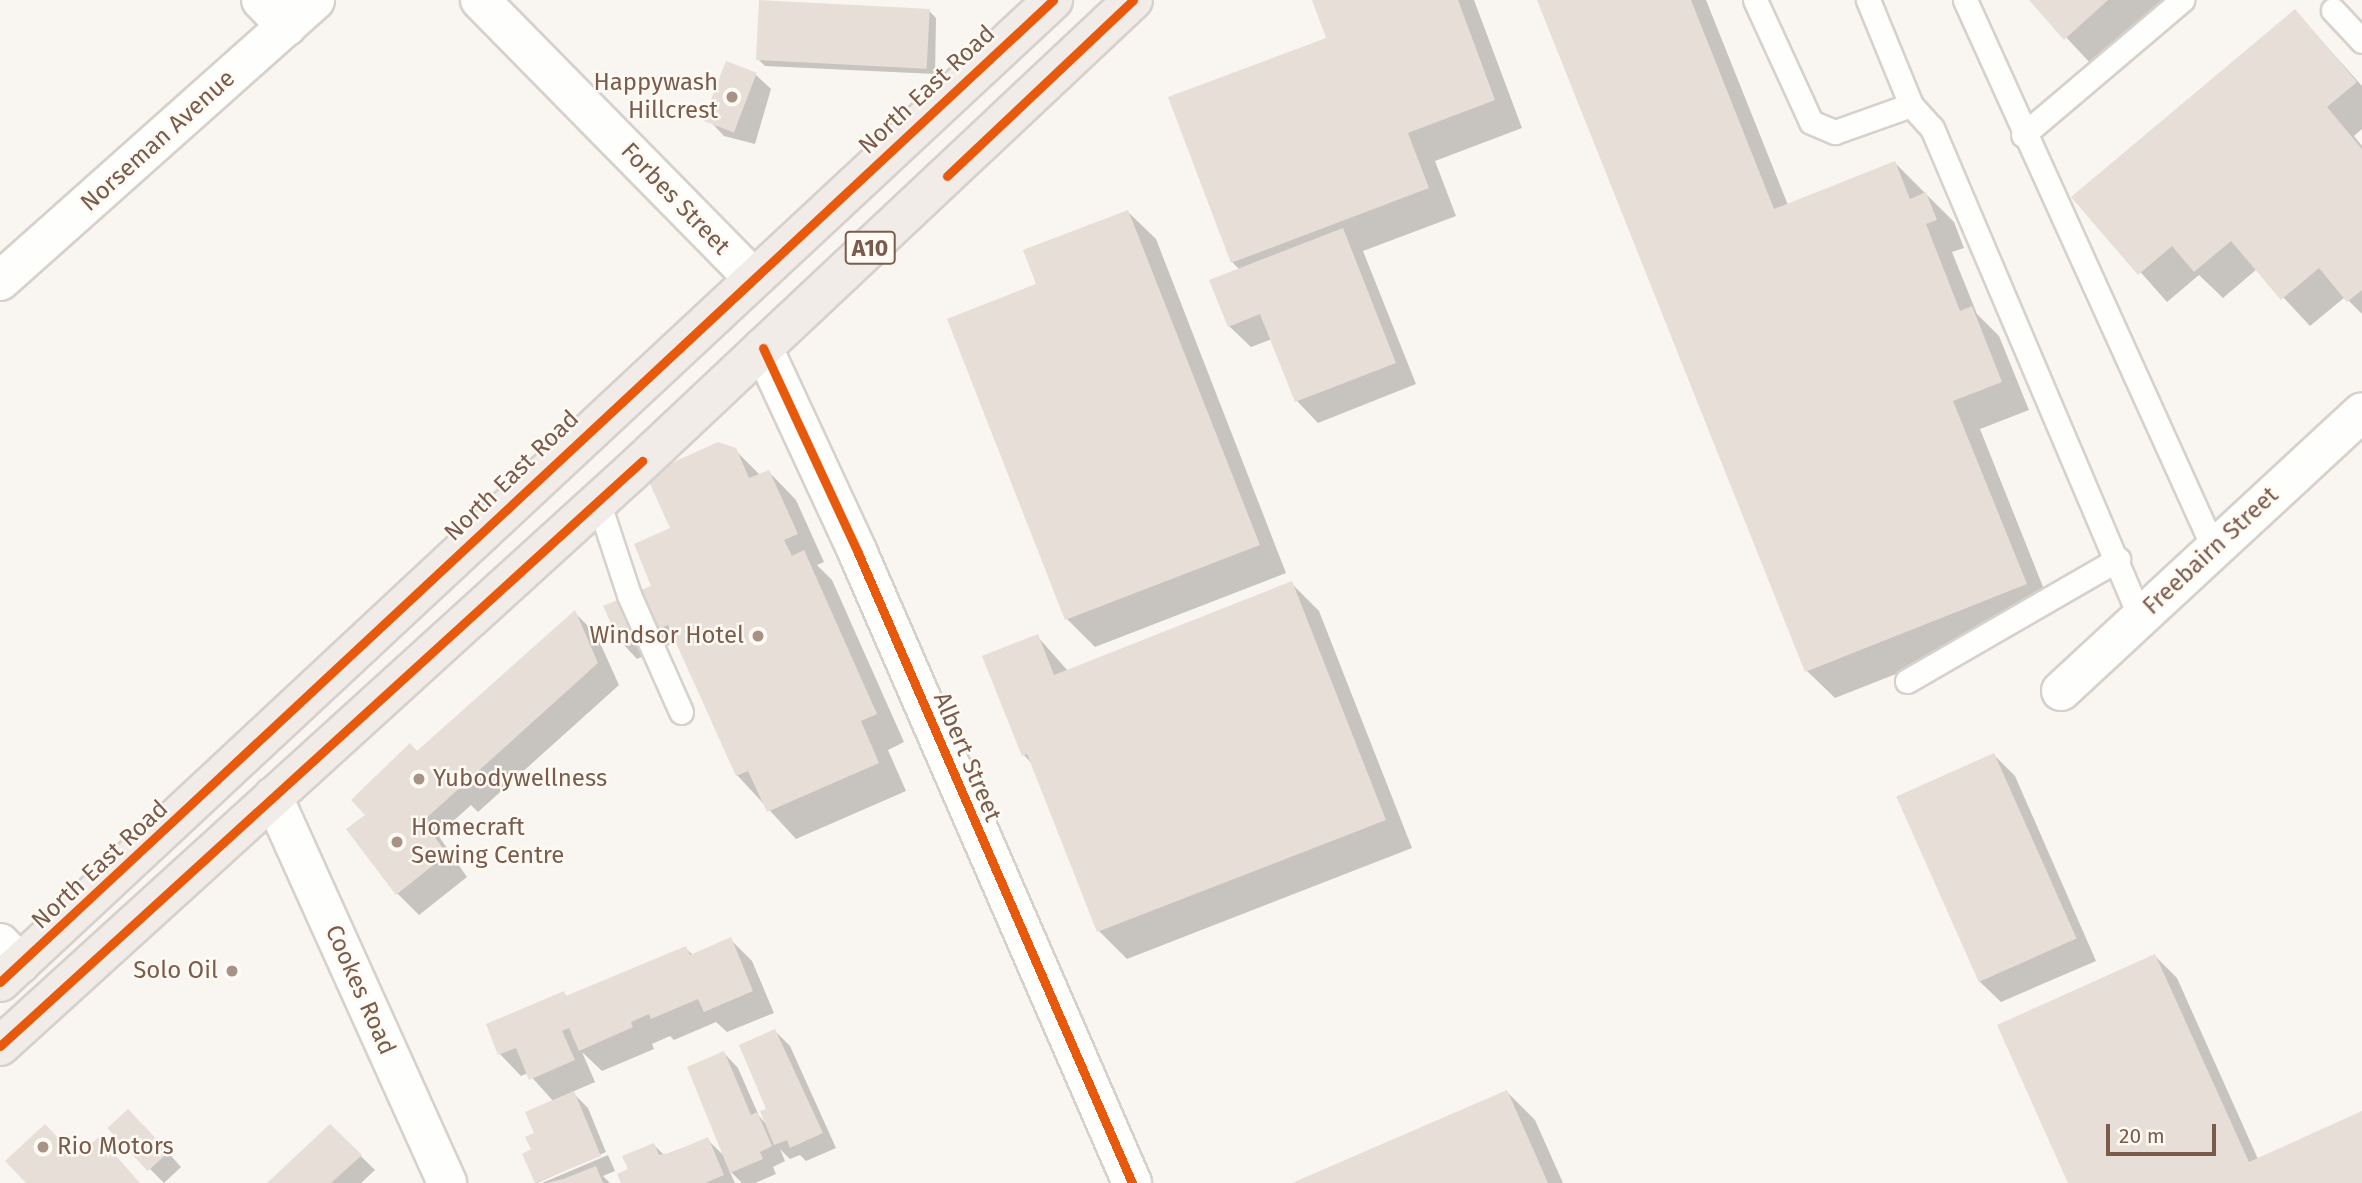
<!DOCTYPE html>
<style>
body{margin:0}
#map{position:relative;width:2362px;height:1183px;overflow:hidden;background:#f9f5f0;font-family:"Fira Sans",sans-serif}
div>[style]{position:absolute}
.shadow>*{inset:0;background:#0003}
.building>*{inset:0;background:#e6ded7;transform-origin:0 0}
.roads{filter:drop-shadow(2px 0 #d7d1cb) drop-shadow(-2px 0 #d7d1cb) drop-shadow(0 2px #d7d1cb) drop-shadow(0 -2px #d7d1cb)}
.service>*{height:23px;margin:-11.5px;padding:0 11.5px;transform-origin:11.5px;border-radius:11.5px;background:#fefefd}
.minor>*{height:38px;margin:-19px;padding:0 19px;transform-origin:19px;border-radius:19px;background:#fefefd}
.trunk>*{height:38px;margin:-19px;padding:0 19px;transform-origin:19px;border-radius:19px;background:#f2ece8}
.cycleway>*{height:9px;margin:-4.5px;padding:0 4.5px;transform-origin:4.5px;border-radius:4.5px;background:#e8590c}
.dots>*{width:19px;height:19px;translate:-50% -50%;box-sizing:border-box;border:4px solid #fffaf3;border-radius:50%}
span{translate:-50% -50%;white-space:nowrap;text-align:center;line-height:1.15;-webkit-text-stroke:5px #fffaf3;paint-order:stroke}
.shield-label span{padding:2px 5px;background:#fffaf3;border:2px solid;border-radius:5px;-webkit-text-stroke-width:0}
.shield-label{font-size:23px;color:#7a5c4d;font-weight:700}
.poi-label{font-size:24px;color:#7a5c4d}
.right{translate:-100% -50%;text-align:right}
.left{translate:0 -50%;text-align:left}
.street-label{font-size:24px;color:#7a5c4d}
.scale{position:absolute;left:2106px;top:1124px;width:110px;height:32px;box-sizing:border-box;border:4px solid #7a5c4d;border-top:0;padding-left:9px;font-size:21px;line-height:24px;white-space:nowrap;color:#7a5c4d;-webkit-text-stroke:5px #fffaf3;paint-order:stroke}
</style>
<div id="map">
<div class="shadow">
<i style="clip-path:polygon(1314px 0,1474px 0,1522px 128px,1435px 161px,1456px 216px,1363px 251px,1416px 384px,1318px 423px,1297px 401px,1272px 339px,1251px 347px,1229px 326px,1240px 270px,1232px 262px,1328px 39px)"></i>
<i style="clip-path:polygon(1539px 0,1706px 0,1788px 205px,1895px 163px,1954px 222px,1964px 248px,1952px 252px,1977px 314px,1999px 336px,2029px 410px,1980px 429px,2053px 612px,1835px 698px,1807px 671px)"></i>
<i style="clip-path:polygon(2031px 0,2166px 0,2093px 66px)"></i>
<i style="clip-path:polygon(929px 11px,936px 18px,935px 74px,765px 66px,758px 59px)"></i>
<i style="clip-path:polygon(2295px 11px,2362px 86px,2362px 129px,2354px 136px,2362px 146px,2362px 314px,2345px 297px,2310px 326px,2257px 269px,2223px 298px,2199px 275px,2167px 302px,2074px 197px)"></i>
<i style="clip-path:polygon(756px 75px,771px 89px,755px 144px,724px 136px,710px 121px)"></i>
<i style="clip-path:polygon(1128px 212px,1156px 239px,1286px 573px,1095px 647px,1067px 619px,1038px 285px)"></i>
<i style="clip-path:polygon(735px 450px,761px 476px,769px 472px,796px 500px,824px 562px,817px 565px,832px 580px,904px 742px,888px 750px,906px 791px,796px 839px,737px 775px,678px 641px,637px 659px,623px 644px,606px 607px,651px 588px,673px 529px)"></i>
<i style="clip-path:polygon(1291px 583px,1319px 611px,1412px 848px,1127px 959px,1099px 931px,1033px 765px,1024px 755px,1037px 636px,1068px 671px)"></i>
<i style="clip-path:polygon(574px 612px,596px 634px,619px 685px,478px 812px,471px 805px,438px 835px,467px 877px,419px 915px,397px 893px,430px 766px)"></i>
<i style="clip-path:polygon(1994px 755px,2015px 776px,2096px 961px,2001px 1002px,1979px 981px)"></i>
<i style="clip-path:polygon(730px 939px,752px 961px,774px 1013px,727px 1032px,716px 1022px,674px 1040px,670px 1036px,652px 1044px,654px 1049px,602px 1071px,582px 1052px,595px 1082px,572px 1092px,588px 1108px,606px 1152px,537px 1183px,525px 1154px,533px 1150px,536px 1134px,554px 1102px,528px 1073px,521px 1076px,500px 1054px,564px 993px,568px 998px,685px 948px,693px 955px)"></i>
<i style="clip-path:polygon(2155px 956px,2177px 978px,2258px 1159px,2362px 1113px,2362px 1183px,2070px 1183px)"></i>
<i style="clip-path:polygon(775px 1031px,790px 1046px,836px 1148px,806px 1161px,800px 1155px,790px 1159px,780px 1149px,785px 1161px,773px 1167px,776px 1174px,755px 1183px,742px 1183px,729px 1170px,735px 1183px,623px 1183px,654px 1145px,664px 1155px,707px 1139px,725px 1157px,724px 1053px,738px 1068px,759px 1116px,767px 1125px)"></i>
<i style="clip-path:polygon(1507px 1092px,1535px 1120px,1563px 1183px,1297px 1183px)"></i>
<i style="clip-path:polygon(143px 1125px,181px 1167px,164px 1183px,109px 1128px)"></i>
<i style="clip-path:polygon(330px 1126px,375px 1170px,361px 1183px,269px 1183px)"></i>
<i style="clip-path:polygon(608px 1155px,615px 1171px,603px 1176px,610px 1183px,542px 1183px)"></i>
</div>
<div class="building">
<i style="left:759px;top:0;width:171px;height:60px;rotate:3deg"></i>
<i style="clip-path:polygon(1312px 0,1458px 0,1495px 100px,1408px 133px,1429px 188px,1231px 263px,1168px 97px,1326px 38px)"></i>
<i style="clip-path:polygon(1537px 0,1691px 0,1774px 209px,1895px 161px,1910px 199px,1926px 192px,1937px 220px,1926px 224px,1960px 311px,1972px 306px,2002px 382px,1953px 401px,2027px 584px,1805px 672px)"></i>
<i style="clip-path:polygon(2029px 0,2108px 0,2064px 40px)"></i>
<i style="clip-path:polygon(2295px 9px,2357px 82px,2327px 107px,2362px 149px,2362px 290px,2347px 302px,2319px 268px,2281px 300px,2231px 241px,2194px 272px,2172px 246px,2138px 275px,2071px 197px)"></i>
<i style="left:726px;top:61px;width:33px;height:64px;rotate:21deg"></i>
<i style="clip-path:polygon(1128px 210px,1260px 545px,1065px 620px,947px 319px,1036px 284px,1023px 250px)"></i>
<i style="clip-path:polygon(1343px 228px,1396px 363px,1295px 402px,1260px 314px,1228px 327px,1209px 280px)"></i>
<i style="clip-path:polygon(718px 442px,736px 448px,749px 478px,769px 470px,798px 534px,784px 540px,792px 556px,804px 550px,877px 714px,861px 721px,879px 763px,767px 812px,748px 771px,736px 776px,668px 625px,621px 645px,603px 606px,651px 586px,634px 544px,670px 528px,650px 484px,656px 470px)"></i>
<i style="clip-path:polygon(1292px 581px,1386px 820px,1097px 932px,1027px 754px,1022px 756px,982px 656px,1038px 634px,1054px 675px)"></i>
<i style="clip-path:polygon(575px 610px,598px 663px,423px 821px,447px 854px,396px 895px,346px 829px,365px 815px,351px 800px,410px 743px,417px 751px)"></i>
<i style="left:1994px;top:753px;width:203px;height:107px;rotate:66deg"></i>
<i style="clip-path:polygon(731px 937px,753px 991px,704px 1012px,698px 999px,651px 1019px,649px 1014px,631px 1022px,633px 1027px,579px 1051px,569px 1028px,562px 1031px,575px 1060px,529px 1080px,516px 1048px,498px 1055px,486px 1024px,564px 991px,566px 996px,686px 946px,690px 955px)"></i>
<i style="clip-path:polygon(2155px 954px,2249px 1162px,2362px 1111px,2362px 1183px,2068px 1183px,1997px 1025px)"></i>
<i style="clip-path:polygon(775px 1029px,823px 1133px,790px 1148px,787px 1140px,774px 1145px,760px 1111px,766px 1109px,739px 1045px)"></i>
<i style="clip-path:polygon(724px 1051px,751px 1115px,757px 1112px,772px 1146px,760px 1152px,763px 1159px,730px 1173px,687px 1067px)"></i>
<i style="clip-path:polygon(1507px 1090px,1548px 1183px,1292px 1183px)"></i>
<i style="clip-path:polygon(574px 1091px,601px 1156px,535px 1183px,522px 1154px,531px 1149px,525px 1137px,534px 1133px,525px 1112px)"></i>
<i style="left:128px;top:1109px;width:59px;height:28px;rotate:47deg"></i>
<i style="clip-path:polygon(45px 1124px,76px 1157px,99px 1137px,140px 1183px,26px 1183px,5px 1161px)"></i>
<i style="clip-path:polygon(330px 1124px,362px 1155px,331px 1183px,267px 1183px)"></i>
<i style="clip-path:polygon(708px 1137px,724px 1175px,705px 1183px,621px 1183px,617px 1174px,628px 1169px,622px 1156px,654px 1143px,659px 1155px,673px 1152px)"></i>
<i style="clip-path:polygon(596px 1166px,603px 1183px,546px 1183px,563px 1179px)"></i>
</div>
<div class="roads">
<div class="service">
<i style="left:1755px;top:0;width:134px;rotate:65.3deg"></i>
<i style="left:1811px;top:122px;width:26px;rotate:23deg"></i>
<i style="left:1835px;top:132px;width:81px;rotate:-19.6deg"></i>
<i style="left:1911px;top:105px;width:31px;rotate:48deg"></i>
<i style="left:1932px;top:128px;width:531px;rotate:66.96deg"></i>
<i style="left:1868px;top:0;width:113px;rotate:67.7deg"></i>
<i style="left:1965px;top:0;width:603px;rotate:65.6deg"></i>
<i style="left:2333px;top:10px;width:42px;rotate:46.9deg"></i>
<i style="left:2023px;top:135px;width:209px;rotate:-40.3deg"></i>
<i style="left:598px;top:501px;width:99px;rotate:71.7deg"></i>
<i style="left:629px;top:595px;width:128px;rotate:66deg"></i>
<i style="left:1907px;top:681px;width:244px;rotate:-30deg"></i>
</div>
<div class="minor">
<i style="left:261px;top:0;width:37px;rotate:46deg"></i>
<i style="left:480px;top:0;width:390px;rotate:45.5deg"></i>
<i style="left:0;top:281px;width:422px;rotate:-41.7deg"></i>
<i style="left:763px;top:348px;width:226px;rotate:65.1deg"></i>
<i style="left:858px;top:553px;width:687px;rotate:66.49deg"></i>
<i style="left:2061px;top:691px;width:410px;rotate:-42.8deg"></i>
<i style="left:273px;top:797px;width:423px;rotate:65.7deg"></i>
<i style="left:0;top:943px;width:29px;rotate:46deg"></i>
</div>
<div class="trunk">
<i style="left:0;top:982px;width:1440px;rotate:-43deg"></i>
<i style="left:0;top:1046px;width:853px;rotate:-42.29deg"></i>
<i style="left:631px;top:472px;width:689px;rotate:-43.24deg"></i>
</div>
</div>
<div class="cycleway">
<i style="left:947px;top:176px;width:256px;rotate:-43.4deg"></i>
<i style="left:763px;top:348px;width:226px;rotate:65.1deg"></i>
<i style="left:858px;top:553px;width:687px;rotate:66.49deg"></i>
<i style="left:0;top:982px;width:1440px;rotate:-43deg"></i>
<i style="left:0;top:1046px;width:869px;rotate:-42.34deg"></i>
</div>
<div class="dots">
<i style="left:732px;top:97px;background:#a69286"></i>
<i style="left:758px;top:636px;background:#a69286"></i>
<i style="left:419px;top:779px;background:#a69286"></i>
<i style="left:397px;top:842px;background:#a69286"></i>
<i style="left:232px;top:971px;background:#a69286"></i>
<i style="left:43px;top:1147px;background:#a69286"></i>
</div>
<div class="shield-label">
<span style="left:870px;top:248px">A10</span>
</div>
<div class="poi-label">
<span class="right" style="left:718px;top:97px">Happywash<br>Hillcrest</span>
<span class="right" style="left:744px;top:636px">Windsor Hotel</span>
<span class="left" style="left:433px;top:779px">Yubodywellness</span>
<span class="left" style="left:411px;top:842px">Homecraft<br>Sewing Centre</span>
<span class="right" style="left:218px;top:971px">Solo Oil</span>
<span class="left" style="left:57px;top:1147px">Rio Motors</span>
</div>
<div class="street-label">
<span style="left:927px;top:90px;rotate:-43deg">North East Road</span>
<span style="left:158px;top:141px;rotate:-42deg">Norseman Avenue</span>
<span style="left:675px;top:199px;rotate:46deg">Forbes Street</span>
<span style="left:512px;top:476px;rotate:-44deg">North East Road</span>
<span style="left:2211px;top:551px;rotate:-43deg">Freebairn Street</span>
<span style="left:967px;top:757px;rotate:67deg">Albert Street</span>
<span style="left:100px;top:865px;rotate:-43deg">North East Road</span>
<span style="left:360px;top:990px;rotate:66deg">Cookes Road</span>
</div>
<div class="scale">20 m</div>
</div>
